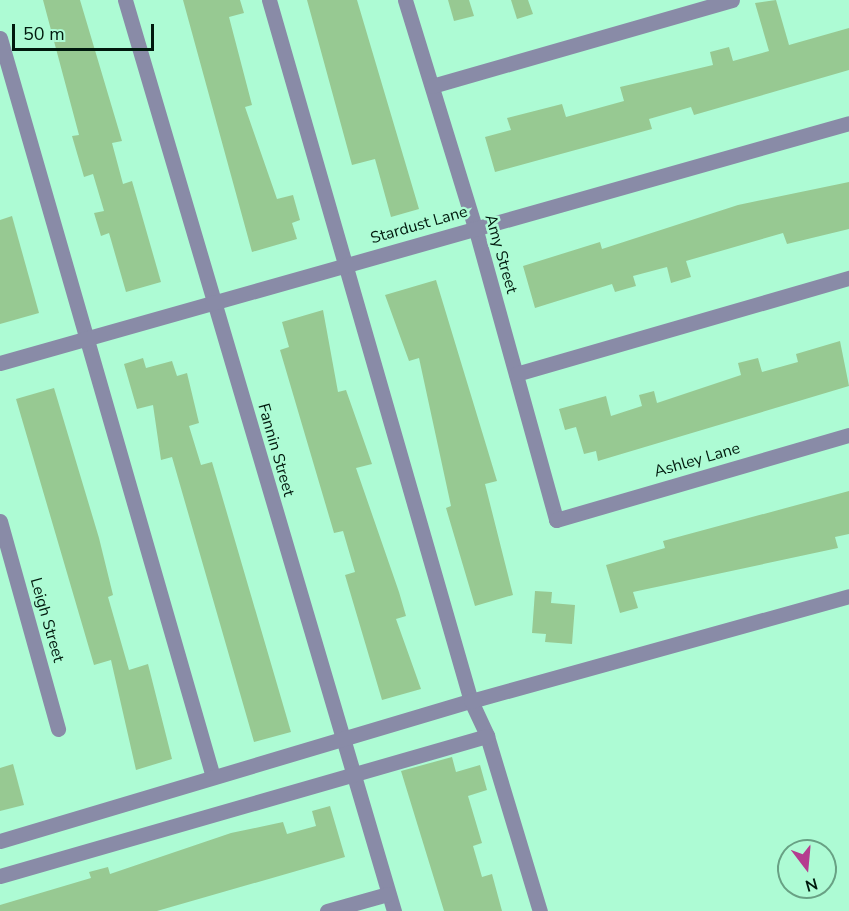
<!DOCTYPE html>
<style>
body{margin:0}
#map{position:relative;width:849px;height:911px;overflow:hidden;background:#adfbd4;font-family:"Nunito Sans",sans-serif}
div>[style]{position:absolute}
.building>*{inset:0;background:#97c992}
.minor>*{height:15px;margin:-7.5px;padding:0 7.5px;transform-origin:7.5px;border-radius:7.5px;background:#898ba7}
span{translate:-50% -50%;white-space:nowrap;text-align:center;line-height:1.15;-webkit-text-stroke:5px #adfbd4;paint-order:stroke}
.street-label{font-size:16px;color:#00190d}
.north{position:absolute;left:777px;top:839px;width:60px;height:60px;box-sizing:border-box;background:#adfbd4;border:2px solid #68a184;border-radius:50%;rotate:164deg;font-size:16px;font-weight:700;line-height:24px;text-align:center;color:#00190d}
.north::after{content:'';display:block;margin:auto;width:21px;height:27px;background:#b53c8f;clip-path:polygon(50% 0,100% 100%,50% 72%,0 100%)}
.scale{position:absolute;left:12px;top:24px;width:142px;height:27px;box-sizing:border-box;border:3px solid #00190d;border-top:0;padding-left:8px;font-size:18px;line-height:21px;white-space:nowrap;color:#00190d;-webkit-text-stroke:4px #adfbd4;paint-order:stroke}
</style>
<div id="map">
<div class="building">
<i style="clip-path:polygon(43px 0,80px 0,122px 141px,112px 143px,123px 184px,132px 181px,161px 282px,126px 292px,109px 233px,101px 236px,94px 213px,104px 211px,93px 174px,84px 177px,72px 136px,79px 135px)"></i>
<i style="clip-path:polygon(183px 0,240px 0,244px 13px,229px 17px,252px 105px,245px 107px,277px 199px,293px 195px,300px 220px,292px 223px,297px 239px,252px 252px)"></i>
<i style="clip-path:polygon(307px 0,357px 0,419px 209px,391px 217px,375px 159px,352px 165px)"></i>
<i style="clip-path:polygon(448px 0,469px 0,474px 16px,454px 21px)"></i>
<i style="clip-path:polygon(511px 0,528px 0,533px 14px,517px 19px)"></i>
<i style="clip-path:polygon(776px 0,789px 45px,849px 28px,849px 70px,694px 115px,691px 107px,649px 119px,652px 129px,495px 172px,485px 137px,511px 130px,507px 118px,562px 104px,566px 117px,624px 101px,620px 87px,713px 65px,710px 52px,729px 47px,733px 61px,769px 51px,755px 3px)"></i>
<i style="clip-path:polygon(849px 182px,849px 229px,787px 244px,783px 233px,686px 261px,691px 277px,671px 283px,667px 267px,633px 276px,636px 286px,615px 292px,612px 284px,535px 308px,523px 266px,600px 242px,602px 249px,738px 205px)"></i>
<i style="clip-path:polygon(12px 216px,39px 313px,0 324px,0 220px)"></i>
<i style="clip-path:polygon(436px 280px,497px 481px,485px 484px,513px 595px,475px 606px,446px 508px,451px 506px,419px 358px,409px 361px,385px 295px)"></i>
<i style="clip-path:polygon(323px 310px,338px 392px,346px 390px,372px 464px,356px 468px,399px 592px,406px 616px,396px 619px,421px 689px,382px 700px,345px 575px,355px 572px,343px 531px,334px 533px,280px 350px,289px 347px,282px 322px)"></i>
<i style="clip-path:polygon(840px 341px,849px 386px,598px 461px,596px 451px,584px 454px,576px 427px,565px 430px,559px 409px,606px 396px,611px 416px,642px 406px,639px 395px,654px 391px,657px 403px,741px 375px,738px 363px,758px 358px,762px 372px,798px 362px,796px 354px)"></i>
<i style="clip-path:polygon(143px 358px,146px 368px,172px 361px,177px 376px,187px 373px,199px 423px,189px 426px,201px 465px,212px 462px,291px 732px,254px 742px,172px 457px,161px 460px,153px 405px,137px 409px,124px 364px)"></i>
<i style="clip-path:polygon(54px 388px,99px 538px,113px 595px,108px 597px,129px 670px,148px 664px,172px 759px,136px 770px,111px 660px,94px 665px,16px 399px)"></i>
<i style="clip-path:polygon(849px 491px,849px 534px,835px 537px,838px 548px,633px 592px,638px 608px,620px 613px,606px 565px,665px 548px,663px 541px)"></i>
<i style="clip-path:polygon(535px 591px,552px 592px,551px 603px,575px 605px,572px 644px,545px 642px,546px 634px,532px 633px)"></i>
<i style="clip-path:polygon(452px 757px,456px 772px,480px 765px,487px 790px,468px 796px,482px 843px,473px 846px,482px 877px,492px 874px,502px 911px,444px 911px,401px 771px)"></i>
<i style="clip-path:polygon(13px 764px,24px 805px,0 811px,0 768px)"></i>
<i style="clip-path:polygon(330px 806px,345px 857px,157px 911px,0 911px,0 905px,91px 878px,89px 872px,108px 867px,110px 874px,231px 833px,283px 822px,287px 834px,316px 826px,312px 811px)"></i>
</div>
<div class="minor">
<i style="left:125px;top:0;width:950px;rotate:73.55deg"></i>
<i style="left:269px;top:0;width:730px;rotate:73.93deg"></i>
<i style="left:471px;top:701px;width:38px;rotate:65deg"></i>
<i style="left:487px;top:736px;width:183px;rotate:73.2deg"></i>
<i style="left:405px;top:0;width:238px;rotate:72.9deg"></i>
<i style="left:475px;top:227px;width:304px;rotate:74.5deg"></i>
<i style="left:556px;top:520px;width:305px;rotate:-16.2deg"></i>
<i style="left:0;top:38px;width:769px;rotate:73.92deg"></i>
<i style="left:432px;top:86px;width:312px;rotate:-16deg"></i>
<i style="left:0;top:363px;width:882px;rotate:-15.78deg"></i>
<i style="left:516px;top:374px;width:347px;rotate:-16.1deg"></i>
<i style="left:0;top:521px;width:216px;rotate:74.4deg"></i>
<i style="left:0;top:841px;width:491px;rotate:-16.6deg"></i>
<i style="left:471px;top:701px;width:392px;rotate:-15.5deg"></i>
<i style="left:0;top:876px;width:507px;rotate:-16.04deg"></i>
<i style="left:327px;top:911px;width:63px;rotate:-15.6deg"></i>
</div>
<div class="street-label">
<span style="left:419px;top:225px;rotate:-16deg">Stardust Lane</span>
<span style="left:501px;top:254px;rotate:74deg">Amy Street</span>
<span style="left:276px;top:450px;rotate:74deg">Fannin Street</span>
<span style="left:697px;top:460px;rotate:-16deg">Ashley Lane</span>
<span style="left:47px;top:620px;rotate:74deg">Leigh Street</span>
</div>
<div class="north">N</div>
<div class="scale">50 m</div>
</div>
